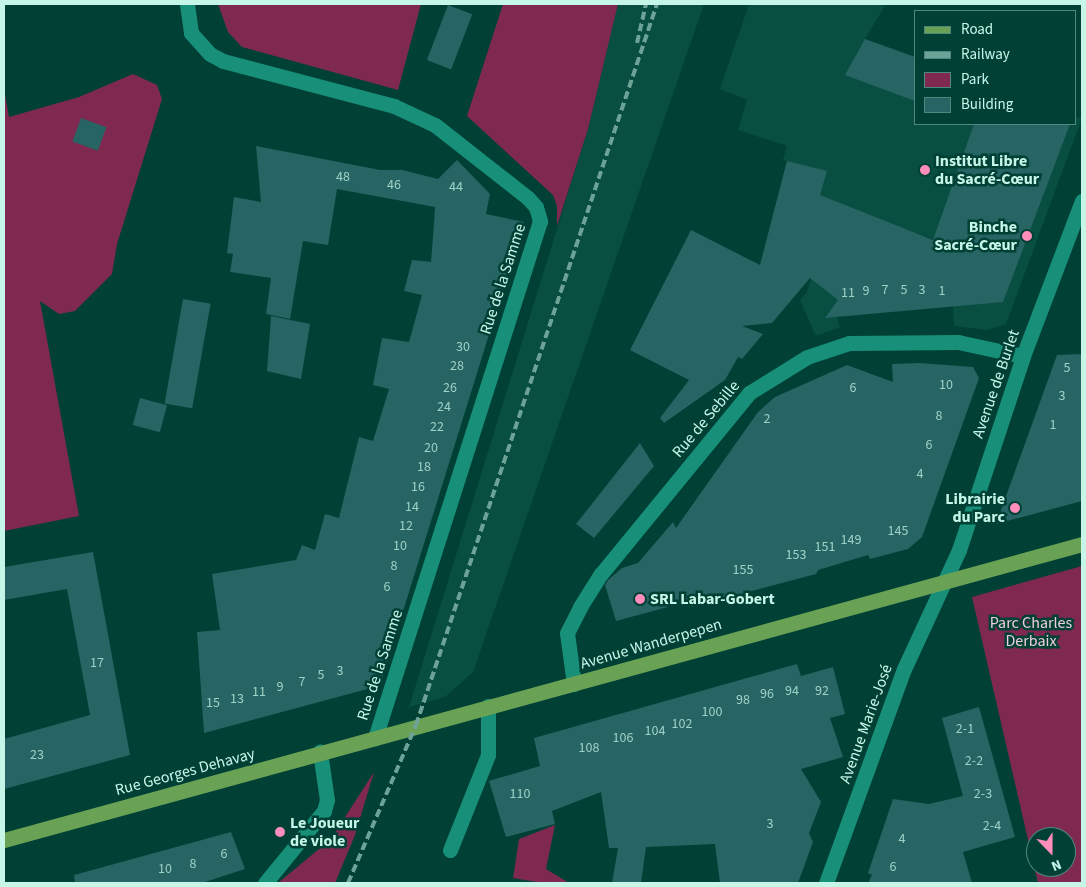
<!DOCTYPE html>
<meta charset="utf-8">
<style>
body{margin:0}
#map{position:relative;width:1086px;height:887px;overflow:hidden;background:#004035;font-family:"Source Sans 3",sans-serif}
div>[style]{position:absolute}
.built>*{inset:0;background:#084f42}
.green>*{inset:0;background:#7f2950}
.building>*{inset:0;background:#276464;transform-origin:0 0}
.minor>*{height:15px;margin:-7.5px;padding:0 7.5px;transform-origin:7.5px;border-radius:7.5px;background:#188f79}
.major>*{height:15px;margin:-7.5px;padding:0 7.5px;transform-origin:7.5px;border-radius:7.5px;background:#6aa255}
.rail>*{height:4px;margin-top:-2px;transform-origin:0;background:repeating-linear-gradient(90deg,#6ca396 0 8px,transparent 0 12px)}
.dots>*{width:14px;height:14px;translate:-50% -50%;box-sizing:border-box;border:2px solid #004035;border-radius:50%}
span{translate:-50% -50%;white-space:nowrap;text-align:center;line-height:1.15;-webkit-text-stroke:5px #004035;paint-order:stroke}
.number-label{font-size:14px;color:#9ed2c7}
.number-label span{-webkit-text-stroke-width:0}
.poi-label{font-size:16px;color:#c6f6e8;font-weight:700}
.left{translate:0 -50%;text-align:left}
.right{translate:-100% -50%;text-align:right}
.street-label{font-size:16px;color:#c6f6e8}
.park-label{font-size:16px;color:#eeced9}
.frame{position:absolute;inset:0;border:5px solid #c6f6e8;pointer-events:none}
.legend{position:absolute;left:914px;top:10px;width:162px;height:115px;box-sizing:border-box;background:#004035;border:1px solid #4f897d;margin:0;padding:6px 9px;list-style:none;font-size:15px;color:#c6f6e8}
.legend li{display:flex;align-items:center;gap:10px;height:25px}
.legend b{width:25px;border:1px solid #4f897d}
.north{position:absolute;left:1026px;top:827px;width:50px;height:50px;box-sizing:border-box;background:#004035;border:1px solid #4f897d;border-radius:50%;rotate:158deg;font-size:14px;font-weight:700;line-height:20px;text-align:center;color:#c6f6e8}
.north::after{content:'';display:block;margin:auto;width:18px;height:22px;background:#ff8eba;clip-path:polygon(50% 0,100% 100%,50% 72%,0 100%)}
</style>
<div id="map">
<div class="built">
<i style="clip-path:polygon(618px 4px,704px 4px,473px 672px,445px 697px,409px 707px,588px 129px)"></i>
<i style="clip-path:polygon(749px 4px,886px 4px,865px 39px,915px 57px,915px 124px,1075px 124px,1075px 116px,1082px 118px,1006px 324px,987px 330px,954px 326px,951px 269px,933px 239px,915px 233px,840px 271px,837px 317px,840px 327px,816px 336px,800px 300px,807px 292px,817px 257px,766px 242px,787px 161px,783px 160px,787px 146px,738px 130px,747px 100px,720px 89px)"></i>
</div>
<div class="green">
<i style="clip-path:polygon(218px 4px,421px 4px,398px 90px,242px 47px,228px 32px)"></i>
<i style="clip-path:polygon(503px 4px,618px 4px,588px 129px,557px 226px,557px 206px,553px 195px,467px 116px)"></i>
<i style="clip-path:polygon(133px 74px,157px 85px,162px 99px,117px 244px,112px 274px,75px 311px,59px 314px,40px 301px,79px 516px,4px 531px,4px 89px,9px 117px,79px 97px)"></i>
<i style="clip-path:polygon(evenodd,1082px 566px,1082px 883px,1038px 883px,972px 597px,1082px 566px,1036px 837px,1066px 837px,1066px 867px,1036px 867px,1036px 837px)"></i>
<i style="clip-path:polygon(374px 772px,355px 835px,335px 883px,278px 883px,331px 839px)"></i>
<i style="clip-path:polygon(555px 825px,546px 869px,569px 883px,543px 883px,513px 878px,519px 839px)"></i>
</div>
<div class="building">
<i style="left:448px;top:5px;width:26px;height:59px;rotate:21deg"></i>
<i style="clip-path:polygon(865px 39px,915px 57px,915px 101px,845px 75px)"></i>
<i style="left:81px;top:118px;width:27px;height:25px;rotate:20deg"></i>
<i style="clip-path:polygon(974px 124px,1070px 124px,1003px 302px,825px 318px,838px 300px,810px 278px,772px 323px,742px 326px,763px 334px,742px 359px,738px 357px,725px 380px,664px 423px,660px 418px,689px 380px,630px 350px,691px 230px,760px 265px,787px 161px,827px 171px,820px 195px,933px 240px)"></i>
<i style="clip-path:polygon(256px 146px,380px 170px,402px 170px,438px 179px,457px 160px,490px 194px,486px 214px,524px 222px,381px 682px,375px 687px,204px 733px,197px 632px,220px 630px,212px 574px,296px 560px,302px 545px,315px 550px,325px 514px,339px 518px,359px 437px,373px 441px,389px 389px,373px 385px,382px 338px,409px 342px,422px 295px,404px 291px,412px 260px,431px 262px,434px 224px,435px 207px,337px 189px,328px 245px,303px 241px,290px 319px,266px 314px,271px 278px,230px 272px,233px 254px,227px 253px,234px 197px,261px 202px)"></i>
<i style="left:183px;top:299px;width:28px;height:106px;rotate:10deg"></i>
<i style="clip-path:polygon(271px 316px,310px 324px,301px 379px,267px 371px)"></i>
<i style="clip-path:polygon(1082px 354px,1082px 501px,996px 524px,1057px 355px)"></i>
<i style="clip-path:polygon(920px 363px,973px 367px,979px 378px,922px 537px,908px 549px,870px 559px,868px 555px,818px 570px,816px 574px,692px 607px,690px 601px,616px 621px,605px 585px,608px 580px,622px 568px,638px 563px,673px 522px,676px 528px,758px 412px,775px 397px,847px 365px,893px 382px,892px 364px)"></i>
<i style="left:140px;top:398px;width:28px;height:28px;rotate:15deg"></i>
<i style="clip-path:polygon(640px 443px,654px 466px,594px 538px,576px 524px)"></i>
<i style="clip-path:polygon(93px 552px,130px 755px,4px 789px,4px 739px,90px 715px,67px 589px,4px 600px,4px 567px)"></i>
<i style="clip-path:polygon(797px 664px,801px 676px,833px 667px,845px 714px,830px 718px,843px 757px,801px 769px,821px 802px,809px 833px,813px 842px,798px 883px,720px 883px,715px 844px,646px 847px,641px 883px,612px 883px,618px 848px,609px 848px,601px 792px,552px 811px,555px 824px,506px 837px,489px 781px,540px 766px,534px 738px)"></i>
<i style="clip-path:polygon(979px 707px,1015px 837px,963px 852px,972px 883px,868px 883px,872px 875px,868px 873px,893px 799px,929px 804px,963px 796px,942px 718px)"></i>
<i style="clip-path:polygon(231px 832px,245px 869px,202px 883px,75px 883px,74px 875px)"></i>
</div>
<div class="minor">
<i style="left:187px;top:4px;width:29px;rotate:82deg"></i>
<i style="left:191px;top:33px;width:28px;rotate:48deg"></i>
<i style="left:210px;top:54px;width:15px;rotate:28deg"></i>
<i style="left:223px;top:61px;width:177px;rotate:14.7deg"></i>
<i style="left:394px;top:106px;width:45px;rotate:24.9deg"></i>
<i style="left:435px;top:125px;width:118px;rotate:38.1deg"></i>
<i style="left:528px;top:198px;width:12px;rotate:48deg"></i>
<i style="left:536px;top:207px;width:15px;rotate:74deg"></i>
<i style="left:540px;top:221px;width:543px;rotate:107.7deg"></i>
<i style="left:574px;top:684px;width:51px;rotate:-97.8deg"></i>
<i style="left:567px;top:633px;width:29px;rotate:-63deg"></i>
<i style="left:580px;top:607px;width:39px;rotate:-58deg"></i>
<i style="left:601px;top:574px;width:234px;rotate:-50.7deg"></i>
<i style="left:749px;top:393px;width:68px;rotate:-31.8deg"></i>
<i style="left:807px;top:357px;width:44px;rotate:-18.4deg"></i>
<i style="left:849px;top:343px;width:109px;rotate:-0.5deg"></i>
<i style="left:958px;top:342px;width:66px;rotate:12.2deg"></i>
<i style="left:450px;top:850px;width:102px;rotate:-68.2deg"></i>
<i style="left:488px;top:755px;width:49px;rotate:-90deg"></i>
<i style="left:265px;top:883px;width:93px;rotate:-50.7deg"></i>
<i style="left:324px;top:811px;width:11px;rotate:-75deg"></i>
<i style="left:327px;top:800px;width:49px;rotate:-98.3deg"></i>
<i style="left:826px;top:883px;width:228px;rotate:-70deg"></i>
<i style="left:904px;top:669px;width:131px;rotate:-65.2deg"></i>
<i style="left:959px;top:550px;width:204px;rotate:-71.7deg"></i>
<i style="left:1023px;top:356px;width:166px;rotate:-69.2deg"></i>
</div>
<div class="major">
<i style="left:4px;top:840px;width:1118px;rotate:-15.35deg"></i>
</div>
<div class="rail">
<i style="left:637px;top:43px;width:40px;rotate:-77deg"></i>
<i style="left:348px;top:883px;width:172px;rotate:-66.7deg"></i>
<i style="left:416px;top:725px;width:760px;rotate:-71.52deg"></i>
</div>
<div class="dots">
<i style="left:925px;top:170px;background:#ff8eba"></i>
<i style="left:1027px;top:236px;background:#ff8eba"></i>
<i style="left:1015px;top:508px;background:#ff8eba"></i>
<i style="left:640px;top:599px;background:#ff8eba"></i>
<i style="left:280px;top:832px;background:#ff8eba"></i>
</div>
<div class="number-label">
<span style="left:343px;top:177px">48</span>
<span style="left:394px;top:185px">46</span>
<span style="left:456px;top:187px">44</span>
<span style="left:885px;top:290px">7</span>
<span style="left:904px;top:290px">5</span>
<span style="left:922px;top:290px">3</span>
<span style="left:866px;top:291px">9</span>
<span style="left:942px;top:291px">1</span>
<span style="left:848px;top:293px">11</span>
<span style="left:463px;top:347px">30</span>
<span style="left:457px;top:366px">28</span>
<span style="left:1067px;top:368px">5</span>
<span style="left:946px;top:385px">10</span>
<span style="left:450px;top:388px">26</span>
<span style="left:853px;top:388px">6</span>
<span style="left:1062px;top:396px">3</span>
<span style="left:444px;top:407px">24</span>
<span style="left:939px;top:416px">8</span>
<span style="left:767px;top:419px">2</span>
<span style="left:1053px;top:425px">1</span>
<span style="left:437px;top:427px">22</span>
<span style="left:929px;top:445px">6</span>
<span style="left:431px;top:448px">20</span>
<span style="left:424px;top:467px">18</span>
<span style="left:920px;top:474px">4</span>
<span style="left:418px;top:487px">16</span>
<span style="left:412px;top:507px">14</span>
<span style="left:406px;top:526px">12</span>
<span style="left:898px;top:531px">145</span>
<span style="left:851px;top:540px">149</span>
<span style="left:400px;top:546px">10</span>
<span style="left:825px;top:547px">151</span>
<span style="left:796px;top:555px">153</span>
<span style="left:394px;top:566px">8</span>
<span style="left:743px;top:570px">155</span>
<span style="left:387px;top:587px">6</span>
<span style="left:97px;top:663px">17</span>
<span style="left:340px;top:671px">3</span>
<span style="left:321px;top:675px">5</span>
<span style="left:302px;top:682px">7</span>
<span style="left:280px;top:687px">9</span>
<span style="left:792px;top:691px">94</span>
<span style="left:822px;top:691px">92</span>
<span style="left:259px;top:692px">11</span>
<span style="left:767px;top:694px">96</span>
<span style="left:237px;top:699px">13</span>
<span style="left:743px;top:700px">98</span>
<span style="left:213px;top:703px">15</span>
<span style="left:712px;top:712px">100</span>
<span style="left:682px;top:724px">102</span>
<span style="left:965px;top:729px">2-1</span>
<span style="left:655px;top:731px">104</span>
<span style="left:623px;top:738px">106</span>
<span style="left:589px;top:748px">108</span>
<span style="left:37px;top:755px">23</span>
<span style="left:974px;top:761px">2-2</span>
<span style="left:520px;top:794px">110</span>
<span style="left:983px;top:794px">2-3</span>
<span style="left:770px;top:824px">3</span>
<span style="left:992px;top:826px">2-4</span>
<span style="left:902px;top:839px">4</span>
<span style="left:224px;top:854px">6</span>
<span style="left:193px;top:864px">8</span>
<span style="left:893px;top:867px">6</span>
<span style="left:165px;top:869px">10</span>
</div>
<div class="poi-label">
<span class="left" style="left:935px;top:170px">Institut Libre<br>du Sacré-Cœur</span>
<span class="right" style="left:1017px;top:236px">Binche<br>Sacré-Cœur</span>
<span class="right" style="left:1005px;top:508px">Librairie<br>du Parc</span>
<span class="left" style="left:650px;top:599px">SRL Labar-Gobert</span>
<span class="left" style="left:290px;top:832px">Le Joueur<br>de viole</span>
</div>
<div class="street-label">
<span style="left:503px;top:279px;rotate:-72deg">Rue de la Samme</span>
<span style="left:996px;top:384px;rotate:-71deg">Avenue de Burlet</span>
<span style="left:706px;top:419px;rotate:-50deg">Rue de Sebille</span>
<span style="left:651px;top:644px;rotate:-16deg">Avenue Wanderpepen</span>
<span style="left:380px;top:665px;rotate:-72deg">Rue de la Samme</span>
<span style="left:866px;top:724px;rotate:-70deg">Avenue Marie-José</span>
<span style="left:185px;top:772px;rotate:-15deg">Rue Georges Dehavay</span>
</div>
<div class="park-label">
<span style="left:1031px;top:632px">Parc Charles<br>Derbaix</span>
</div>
<div class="frame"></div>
<ul class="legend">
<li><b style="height:6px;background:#6aa255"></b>Road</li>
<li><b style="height:6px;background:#6ca396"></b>Railway</li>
<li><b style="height:14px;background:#7f2950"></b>Park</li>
<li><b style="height:14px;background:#276464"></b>Building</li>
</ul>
<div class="north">N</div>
</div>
